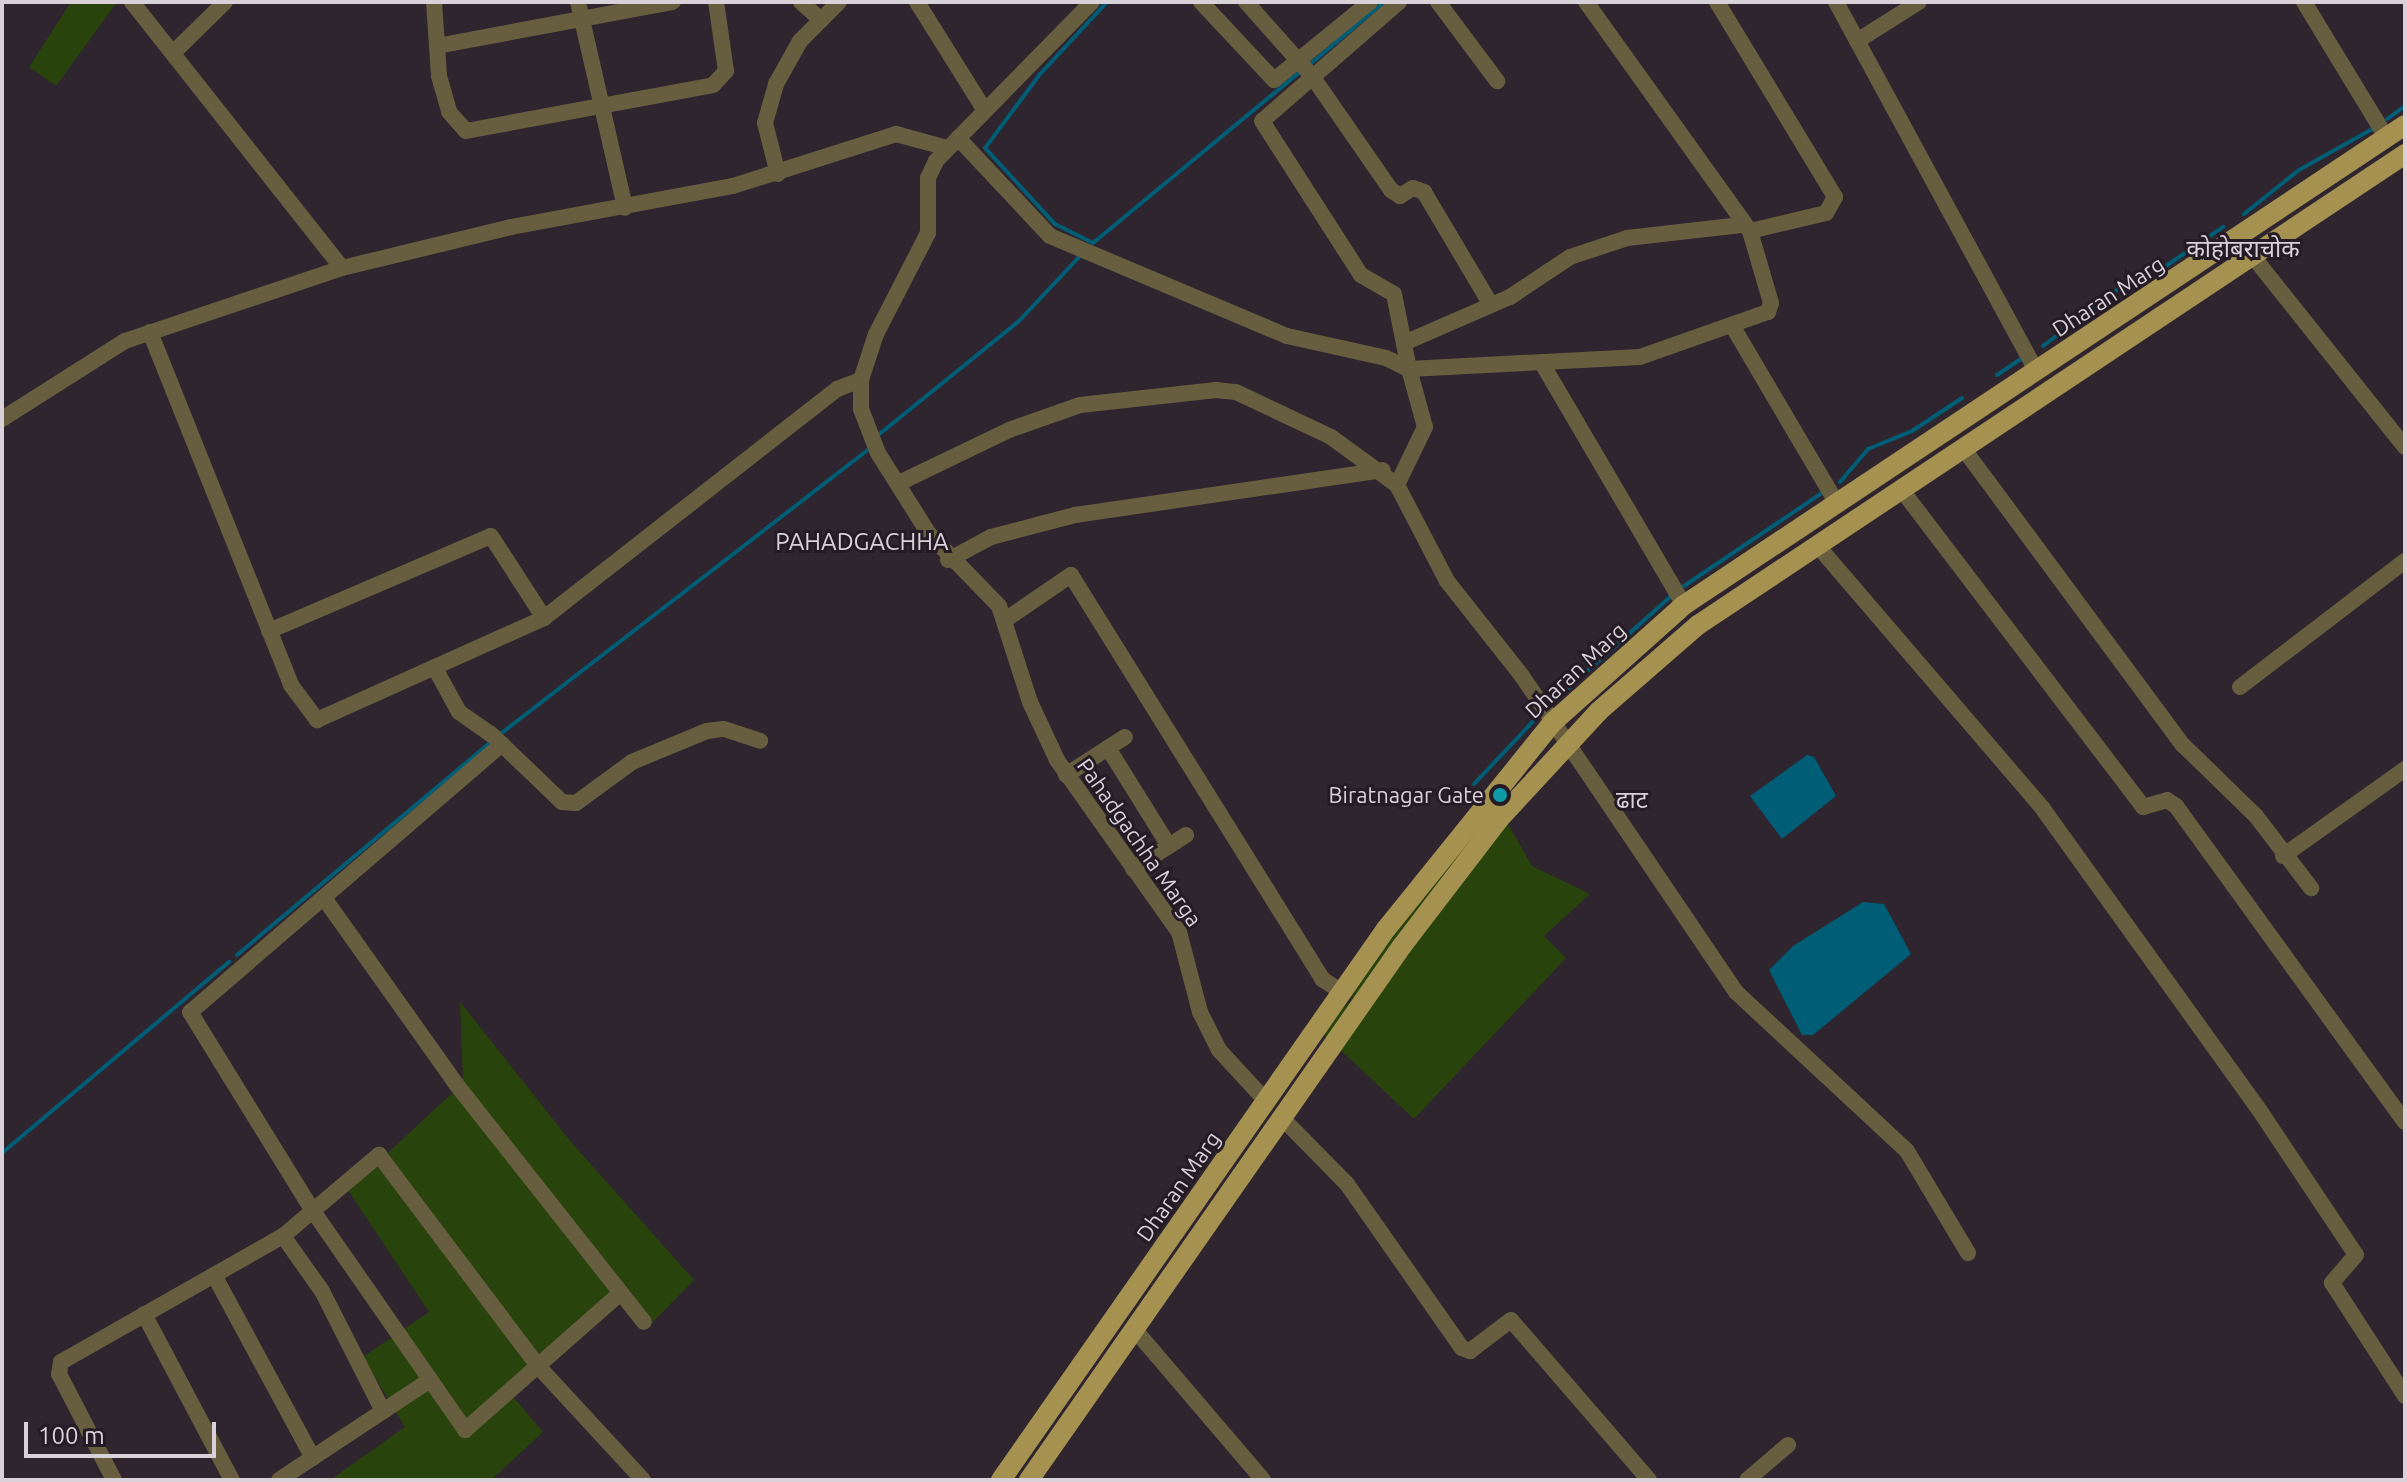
<!DOCTYPE html>
<meta charset="utf-8">
<style>
body{margin:0}
#map{position:relative;width:2407px;height:1482px;overflow:hidden;background:#2e252f;font-family:Ubuntu,"Noto Sans Devanagari",sans-serif}
div>[style]{position:absolute}
.green>*{inset:0;background:#29430d}
.water>*{inset:0;background:#005d76}
.stream>*{height:4px;margin:-2px;padding:0 2px;transform-origin:2px;border-radius:2px;background:#005d76}
.minor>*{height:16px;margin:-8px;padding:0 8px;transform-origin:8px;border-radius:8px;background:#675e3f}
.major>*{height:20px;margin:-10px;padding:0 10px;transform-origin:10px;border-radius:10px;background:#a69250}
.dots>*{width:22px;height:22px;translate:-50% -50%;box-sizing:border-box;border:4px solid #251b25;border-radius:50%}
span{translate:-50% -50%;white-space:nowrap;text-align:center;line-height:1.15;-webkit-text-stroke:6px #251b25;paint-order:stroke}
.street-label{font-size:22px;color:#d8d1d8}
.poi-label{font-size:22px;color:#d8d1d8}
.right{translate:-100% -50%;text-align:right}
.neighbourhood-label{font-size:24px;color:#d8d1d8}
.frame{position:absolute;inset:0;border:4px solid #d8d1d8;pointer-events:none}
.scale{position:absolute;left:24px;top:1422px;width:192px;height:36px;box-sizing:border-box;border:4px solid #d8d1d8;border-top:0;padding-left:10px;font-size:24px;line-height:28px;white-space:nowrap;color:#d8d1d8;-webkit-text-stroke:6px #251b25;paint-order:stroke}
</style>
<div id="map">
<div class="green">
<i style="clip-path:polygon(71px 2px,117px 2px,56px 86px,29px 67px)"></i>
<i style="clip-path:polygon(1490px 793px,1532px 866px,1590px 894px,1544px 936px,1566px 958px,1414px 1119px,1317px 1028px,1350px 1002px,1369px 953px)"></i>
<i style="clip-path:polygon(460px 1002px,571px 1142px,694px 1280px,646px 1329px,620px 1295px,509px 1392px,543px 1432px,491px 1480px,330px 1480px,405px 1427px,363px 1357px,429px 1312px,348px 1190px,463px 1083px)"></i>
</div>
<div class="water">
<i style="clip-path:polygon(1807px 755px,1814px 757px,1836px 796px,1782px 839px,1750px 796px)"></i>
<i style="clip-path:polygon(1863px 902px,1884px 904px,1911px 954px,1813px 1035px,1802px 1035px,1769px 970px,1793px 946px)"></i>
</div>
<div class="stream">
<i style="left:1107px;top:2px;width:98px;rotate:132.9deg"></i>
<i style="left:1040px;top:74px;width:92px;rotate:126.6deg"></i>
<i style="left:985px;top:148px;width:103px;rotate:47.4deg"></i>
<i style="left:1055px;top:224px;width:42px;rotate:26.6deg"></i>
<i style="left:1093px;top:243px;width:270px;rotate:-39.6deg"></i>
<i style="left:1309px;top:65px;width:98px;rotate:-40deg"></i>
<i style="left:2387px;top:119px;width:22px;rotate:-36deg"></i>
<i style="left:2244px;top:214px;width:70px;rotate:-38.7deg"></i>
<i style="left:2299px;top:170px;width:84px;rotate:-29.3deg"></i>
<i style="left:2043px;top:346px;width:116px;rotate:-37deg"></i>
<i style="left:2136px;top:276px;width:28px;rotate:-17deg"></i>
<i style="left:2163px;top:268px;width:73px;rotate:-34.3deg"></i>
<i style="left:1997px;top:375px;width:34px;rotate:-34deg"></i>
<i style="left:877px;top:436px;width:181px;rotate:-39deg"></i>
<i style="left:1018px;top:322px;width:89px;rotate:-46.8deg"></i>
<i style="left:1840px;top:482px;width:43px;rotate:-49.7deg"></i>
<i style="left:1868px;top:449px;width:48px;rotate:-22.2deg"></i>
<i style="left:1912px;top:431px;width:60px;rotate:-33.4deg"></i>
<i style="left:1684px;top:586px;width:166px;rotate:-34deg"></i>
<i style="left:1554px;top:701px;width:157px;rotate:-41.9deg"></i>
<i style="left:499px;top:735px;width:466px;rotate:-37.7deg"></i>
<i style="left:1474px;top:784px;width:93px;rotate:-46.7deg"></i>
<i style="left:237px;top:955px;width:333px;rotate:-40deg"></i>
<i style="left:2px;top:1153px;width:297px;rotate:-40.1deg"></i>
</div>
<div class="minor">
<i style="left:132px;top:2px;width:339px;rotate:51.7deg"></i>
<i style="left:434px;top:2px;width:74px;rotate:86.1deg"></i>
<i style="left:439px;top:76px;width:37px;rotate:74deg"></i>
<i style="left:449px;top:112px;width:25px;rotate:48deg"></i>
<i style="left:466px;top:131px;width:251px;rotate:-10.5deg"></i>
<i style="left:713px;top:85px;width:19px;rotate:-47deg"></i>
<i style="left:726px;top:71px;width:70px;rotate:-98.2deg"></i>
<i style="left:578px;top:2px;width:211px;rotate:77.1deg"></i>
<i style="left:801px;top:2px;width:27px;rotate:42deg"></i>
<i style="left:917px;top:2px;width:128px;rotate:58deg"></i>
<i style="left:1092px;top:2px;width:223px;rotate:134.5deg"></i>
<i style="left:936px;top:161px;width:19px;rotate:115deg"></i>
<i style="left:928px;top:178px;width:55px;rotate:90deg"></i>
<i style="left:928px;top:233px;width:114px;rotate:117.2deg"></i>
<i style="left:876px;top:334px;width:48px;rotate:108.1deg"></i>
<i style="left:861px;top:380px;width:29px;rotate:90deg"></i>
<i style="left:861px;top:409px;width:47px;rotate:68.9deg"></i>
<i style="left:878px;top:453px;width:96px;rotate:57.8deg"></i>
<i style="left:929px;top:534px;width:100px;rotate:45.8deg"></i>
<i style="left:999px;top:606px;width:101px;rotate:72.1deg"></i>
<i style="left:1030px;top:702px;width:64px;rotate:65deg"></i>
<i style="left:1057px;top:760px;width:211px;rotate:54.7deg"></i>
<i style="left:1179px;top:932px;width:83px;rotate:75.3deg"></i>
<i style="left:1200px;top:1012px;width:42px;rotate:63.4deg"></i>
<i style="left:1219px;top:1050px;width:71px;rotate:47.3deg"></i>
<i style="left:1201px;top:2px;width:107px;rotate:46.9deg"></i>
<i style="left:1274px;top:80px;width:124px;rotate:-39.1deg"></i>
<i style="left:1246px;top:2px;width:99px;rotate:48.3deg"></i>
<i style="left:1312px;top:76px;width:139px;rotate:55.3deg"></i>
<i style="left:1391px;top:190px;width:11px;rotate:34deg"></i>
<i style="left:1400px;top:196px;width:15px;rotate:-32deg"></i>
<i style="left:1413px;top:188px;width:12px;rotate:20deg"></i>
<i style="left:1424px;top:192px;width:131px;rotate:59.3deg"></i>
<i style="left:1399px;top:2px;width:181px;rotate:139deg"></i>
<i style="left:1262px;top:121px;width:183px;rotate:57.3deg"></i>
<i style="left:1361px;top:275px;width:38px;rotate:30deg"></i>
<i style="left:1394px;top:294px;width:76px;rotate:78.7deg"></i>
<i style="left:1409px;top:369px;width:231px;rotate:-3deg"></i>
<i style="left:1640px;top:357px;width:136px;rotate:-19.4deg"></i>
<i style="left:1768px;top:312px;width:9px;rotate:-72deg"></i>
<i style="left:1771px;top:303px;width:75px;rotate:-106.3deg"></i>
<i style="left:1750px;top:231px;width:282px;rotate:-125.6deg"></i>
<i style="left:1438px;top:2px;width:99px;rotate:53.2deg"></i>
<i style="left:1717px;top:2px;width:228px;rotate:58.8deg"></i>
<i style="left:1835px;top:197px;width:18px;rotate:119deg"></i>
<i style="left:1826px;top:213px;width:78px;rotate:166.7deg"></i>
<i style="left:1836px;top:2px;width:421px;rotate:61.5deg"></i>
<i style="left:2304px;top:2px;width:158px;rotate:58.7deg"></i>
<i style="left:1857px;top:41px;width:73px;rotate:-32.2deg"></i>
<i style="left:437px;top:46px;width:240px;rotate:-10.6deg"></i>
<i style="left:174px;top:52px;width:71px;rotate:-44.4deg"></i>
<i style="left:958px;top:138px;width:134px;rotate:46.8deg"></i>
<i style="left:1050px;top:236px;width:257px;rotate:22.9deg"></i>
<i style="left:1287px;top:336px;width:101px;rotate:12.5deg"></i>
<i style="left:1386px;top:358px;width:25px;rotate:26deg"></i>
<i style="left:1409px;top:369px;width:60px;rotate:74.6deg"></i>
<i style="left:1425px;top:427px;width:64px;rotate:115.8deg"></i>
<i style="left:1397px;top:485px;width:108px;rotate:62.5deg"></i>
<i style="left:1447px;top:581px;width:121px;rotate:51.7deg"></i>
<i style="left:1522px;top:676px;width:382px;rotate:55.9deg"></i>
<i style="left:1736px;top:992px;width:233px;rotate:42.9deg"></i>
<i style="left:1907px;top:1151px;width:119px;rotate:59.1deg"></i>
<i style="left:778px;top:174px;width:53px;rotate:-104.3deg"></i>
<i style="left:765px;top:123px;width:41px;rotate:-74.2deg"></i>
<i style="left:776px;top:84px;width:49px;rotate:-60.8deg"></i>
<i style="left:800px;top:41px;width:55px;rotate:-45deg"></i>
<i style="left:2239px;top:239px;width:266px;rotate:51.4deg"></i>
<i style="left:1733px;top:327px;width:203px;rotate:59.5deg"></i>
<i style="left:150px;top:332px;width:380px;rotate:68.2deg"></i>
<i style="left:291px;top:685px;width:44px;rotate:53.4deg"></i>
<i style="left:317px;top:720px;width:249px;rotate:-24.2deg"></i>
<i style="left:544px;top:618px;width:372px;rotate:-38deg"></i>
<i style="left:837px;top:389px;width:26px;rotate:-21deg"></i>
<i style="left:1404px;top:343px;width:116px;rotate:-23.5deg"></i>
<i style="left:1510px;top:297px;width:72px;rotate:-33.7deg"></i>
<i style="left:1570px;top:257px;width:60px;rotate:-18.4deg"></i>
<i style="left:1627px;top:238px;width:115px;rotate:-6.5deg"></i>
<i style="left:1543px;top:365px;width:278px;rotate:59.6deg"></i>
<i style="left:2px;top:419px;width:146px;rotate:-32.4deg"></i>
<i style="left:125px;top:341px;width:229px;rotate:-18.6deg"></i>
<i style="left:342px;top:268px;width:174px;rotate:-13.6deg"></i>
<i style="left:511px;top:227px;width:226px;rotate:-10.5deg"></i>
<i style="left:733px;top:186px;width:171px;rotate:-17.7deg"></i>
<i style="left:896px;top:134px;width:50px;rotate:15.2deg"></i>
<i style="left:1963px;top:448px;width:370px;rotate:53.5deg"></i>
<i style="left:2183px;top:745px;width:102px;rotate:44.2deg"></i>
<i style="left:2256px;top:816px;width:91px;rotate:52.6deg"></i>
<i style="left:899px;top:483px;width:122px;rotate:-25.7deg"></i>
<i style="left:1009px;top:430px;width:75px;rotate:-19.4deg"></i>
<i style="left:1080px;top:405px;width:137px;rotate:-6.3deg"></i>
<i style="left:1216px;top:390px;width:20px;rotate:6deg"></i>
<i style="left:1236px;top:392px;width:105px;rotate:25.3deg"></i>
<i style="left:1331px;top:437px;width:82px;rotate:36deg"></i>
<i style="left:1901px;top:489px;width:400px;rotate:52.7deg"></i>
<i style="left:2143px;top:807px;width:25px;rotate:-16deg"></i>
<i style="left:2167px;top:800px;width:11px;rotate:34deg"></i>
<i style="left:2176px;top:806px;width:390px;rotate:54.1deg"></i>
<i style="left:1817px;top:545px;width:348px;rotate:49.4deg"></i>
<i style="left:2043px;top:809px;width:375px;rotate:54.3deg"></i>
<i style="left:2262px;top:1114px;width:169px;rotate:56.3deg"></i>
<i style="left:2356px;top:1255px;width:37px;rotate:131deg"></i>
<i style="left:2332px;top:1283px;width:135px;rotate:57.1deg"></i>
<i style="left:948px;top:560px;width:49px;rotate:-28.1deg"></i>
<i style="left:991px;top:537px;width:87px;rotate:-14.7deg"></i>
<i style="left:1075px;top:515px;width:311px;rotate:-8.3deg"></i>
<i style="left:1005px;top:620px;width:80px;rotate:-34.3deg"></i>
<i style="left:1071px;top:575px;width:476px;rotate:58.1deg"></i>
<i style="left:1322px;top:979px;width:24px;rotate:33deg"></i>
<i style="left:269px;top:631px;width:241px;rotate:-23.2deg"></i>
<i style="left:491px;top:536px;width:98px;rotate:57.1deg"></i>
<i style="left:436px;top:670px;width:48px;rotate:61.3deg"></i>
<i style="left:459px;top:712px;width:39px;rotate:35deg"></i>
<i style="left:491px;top:734px;width:98px;rotate:43.8deg"></i>
<i style="left:562px;top:802px;width:14px;rotate:4deg"></i>
<i style="left:576px;top:803px;width:69px;rotate:-36.2deg"></i>
<i style="left:632px;top:762px;width:81px;rotate:-22.5deg"></i>
<i style="left:707px;top:731px;width:17px;rotate:-7deg"></i>
<i style="left:724px;top:729px;width:38px;rotate:18deg"></i>
<i style="left:2240px;top:687px;width:208px;rotate:-37.4deg"></i>
<i style="left:502px;top:744px;width:411px;rotate:139.3deg"></i>
<i style="left:190px;top:1012px;width:234px;rotate:58.3deg"></i>
<i style="left:313px;top:1211px;width:267px;rotate:55.2deg"></i>
<i style="left:465px;top:1430px;width:205px;rotate:-41.4deg"></i>
<i style="left:1108px;top:748px;width:115px;rotate:58.1deg"></i>
<i style="left:1066px;top:775px;width:70px;rotate:-32.8deg"></i>
<i style="left:2283px;top:856px;width:150px;rotate:-35.5deg"></i>
<i style="left:1133px;top:869px;width:63px;rotate:-32.7deg"></i>
<i style="left:324px;top:898px;width:228px;rotate:54.6deg"></i>
<i style="left:456px;top:1084px;width:303px;rotate:51.7deg"></i>
<i style="left:1283px;top:1119px;width:91px;rotate:45.4deg"></i>
<i style="left:1347px;top:1184px;width:200px;rotate:55deg"></i>
<i style="left:1462px;top:1348px;width:9px;rotate:21deg"></i>
<i style="left:1470px;top:1351px;width:51px;rotate:-37.1deg"></i>
<i style="left:1511px;top:1320px;width:211px;rotate:49.2deg"></i>
<i style="left:283px;top:1236px;width:67px;rotate:54.7deg"></i>
<i style="left:322px;top:1291px;width:135px;rotate:63.1deg"></i>
<i style="left:214px;top:1275px;width:208px;rotate:61.6deg"></i>
<i style="left:144px;top:1314px;width:188px;rotate:62.1deg"></i>
<i style="left:1135px;top:1330px;width:197px;rotate:49.5deg"></i>
<i style="left:114px;top:1480px;width:119px;rotate:-117.4deg"></i>
<i style="left:59px;top:1374px;width:12px;rotate:-81deg"></i>
<i style="left:61px;top:1362px;width:255px;rotate:-29.6deg"></i>
<i style="left:283px;top:1236px;width:126px;rotate:-40.2deg"></i>
<i style="left:379px;top:1155px;width:263px;rotate:53deg"></i>
<i style="left:537px;top:1365px;width:156px;rotate:47.3deg"></i>
<i style="left:279px;top:1480px;width:178px;rotate:-33.5deg"></i>
<i style="left:1747px;top:1480px;width:54px;rotate:-40.5deg"></i>
</div>
<div class="major">
<i style="left:1001px;top:1480px;width:672px;rotate:-55.06deg"></i>
<i style="left:1386px;top:929px;width:265px;rotate:-51.1deg"></i>
<i style="left:1552px;top:723px;width:177px;rotate:-41.8deg"></i>
<i style="left:1684px;top:605px;width:866px;rotate:-33.65deg"></i>
<i style="left:1029px;top:1480px;width:651px;rotate:-55.07deg"></i>
<i style="left:1402px;top:946px;width:161px;rotate:-52.6deg"></i>
<i style="left:1500px;top:818px;width:146px;rotate:-47.2deg"></i>
<i style="left:1599px;top:711px;width:131px;rotate:-41deg"></i>
<i style="left:1698px;top:625px;width:850px;rotate:-33.67deg"></i>
</div>
<div class="dots">
<i style="left:1500px;top:795px;background:#0f9aa8"></i>
</div>
<div class="street-label">
<span style="left:2108px;top:296px;rotate:-33deg">Dharan Marg</span>
<span style="left:1575px;top:670px;rotate:-43deg">Dharan Marg</span>
<span style="left:1140px;top:842px;rotate:55deg">Pahadgachha Marga</span>
<span style="left:1178px;top:1186px;rotate:-55deg">Dharan Marg</span>
</div>
<div class="poi-label">
<span class="right" style="left:1484px;top:795px">Biratnagar Gate</span>
</div>
<div class="neighbourhood-label">
<span style="left:2243px;top:249px">कोहोबराचोक</span>
<span style="left:862px;top:542px">PAHADGACHHA</span>
<span style="left:1632px;top:800px">ढाट</span>
</div>
<div class="frame"></div>
<div class="scale">100 m</div>
</div>
